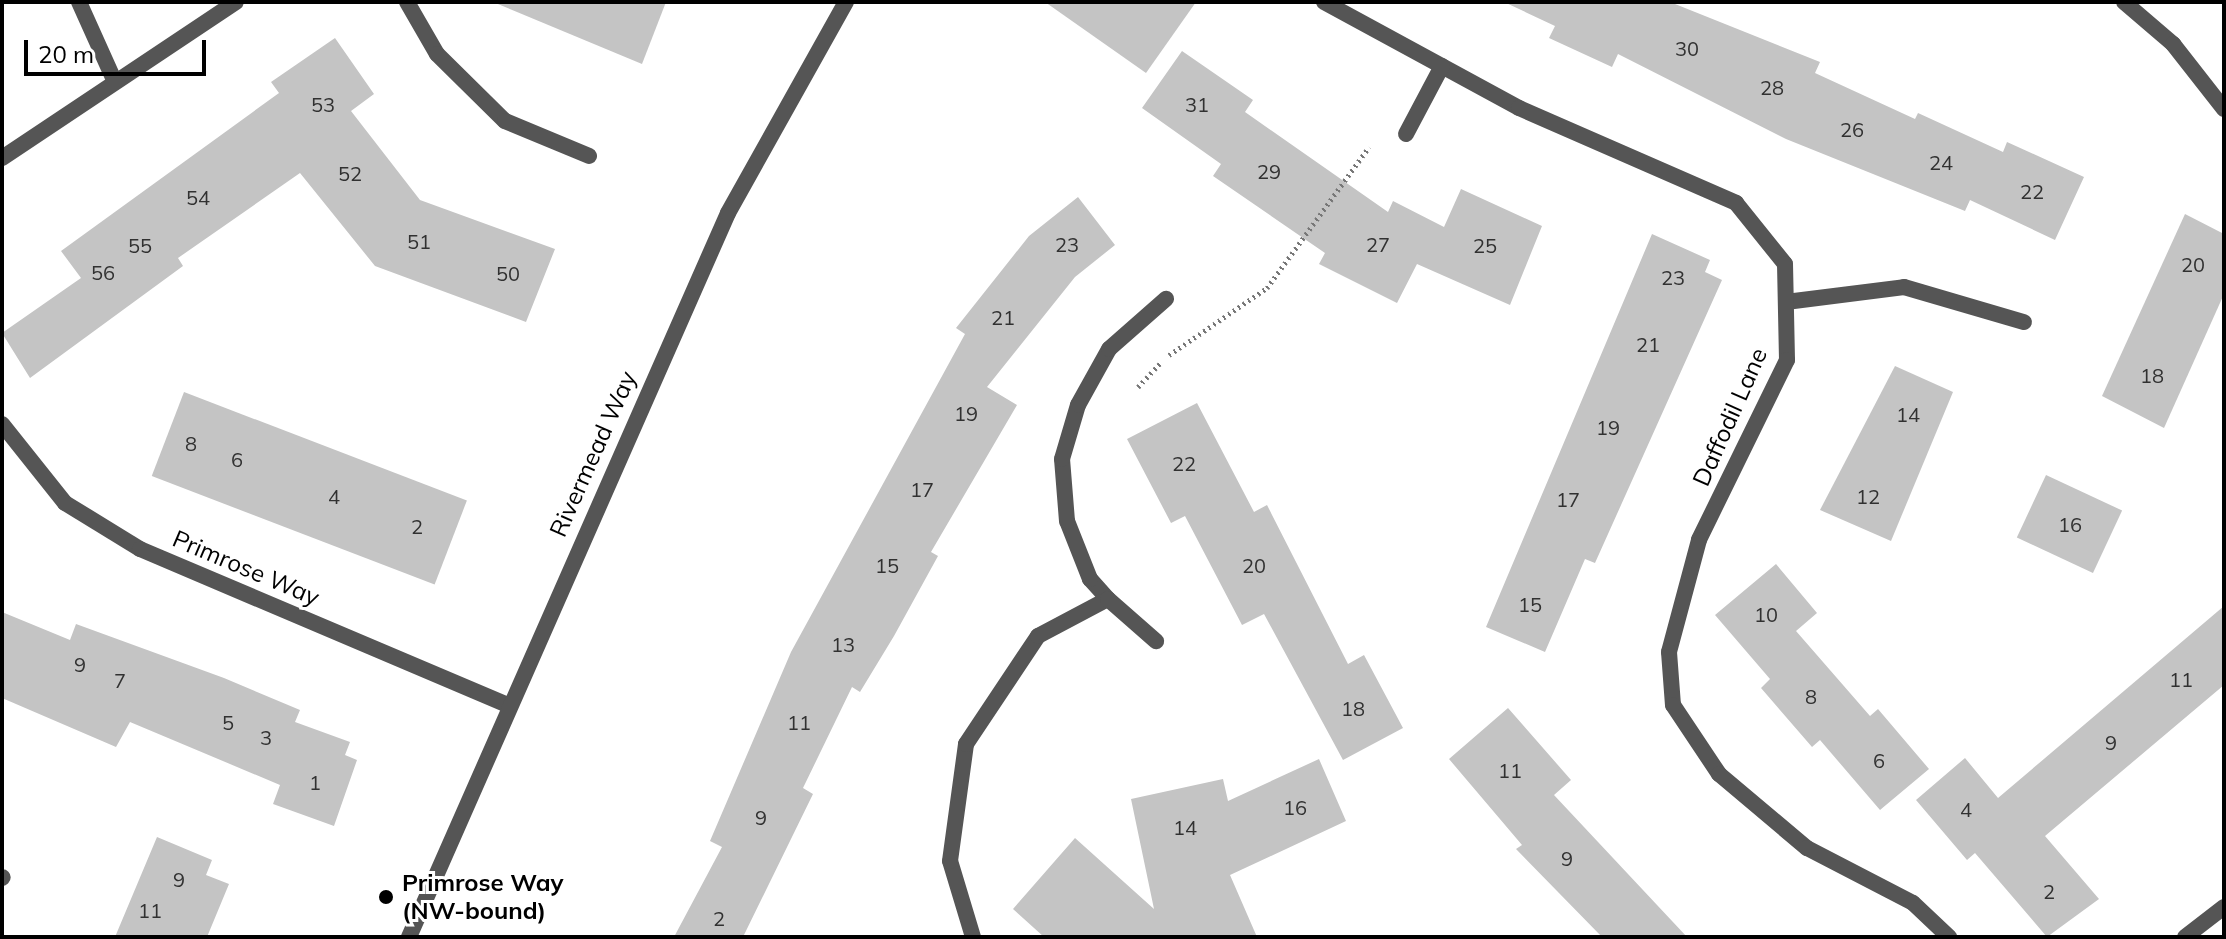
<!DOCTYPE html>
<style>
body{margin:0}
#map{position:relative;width:2226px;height:939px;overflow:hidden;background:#fff;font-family:Mulish,sans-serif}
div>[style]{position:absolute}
.building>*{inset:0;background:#c4c4c4;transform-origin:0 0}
.path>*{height:5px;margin-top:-2.5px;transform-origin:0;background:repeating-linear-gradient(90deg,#777 0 2px,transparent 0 6px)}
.service>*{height:16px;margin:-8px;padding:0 8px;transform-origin:8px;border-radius:8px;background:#555}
.minor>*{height:16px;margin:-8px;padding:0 8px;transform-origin:8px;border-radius:8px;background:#555}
.dots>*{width:22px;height:22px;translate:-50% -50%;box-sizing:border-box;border:4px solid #fff;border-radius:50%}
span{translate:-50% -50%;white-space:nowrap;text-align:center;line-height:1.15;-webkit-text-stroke:6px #fff;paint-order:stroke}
.number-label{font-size:20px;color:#313131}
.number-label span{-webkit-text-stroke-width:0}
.street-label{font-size:24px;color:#000}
.poi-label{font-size:24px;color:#000;font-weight:700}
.left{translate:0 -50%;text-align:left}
.frame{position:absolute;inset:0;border:4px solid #000;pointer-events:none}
.scale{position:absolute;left:24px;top:40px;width:182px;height:36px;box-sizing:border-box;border:4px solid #000;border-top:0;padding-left:10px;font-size:24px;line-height:28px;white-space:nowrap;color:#000;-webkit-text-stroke:6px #fff;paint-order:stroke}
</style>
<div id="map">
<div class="building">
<i style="clip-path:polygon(493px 2px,666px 2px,642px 64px)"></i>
<i style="clip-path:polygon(1045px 2px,1196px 2px,1146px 73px)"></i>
<i style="clip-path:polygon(1504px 2px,1670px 2px,1820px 62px,1815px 73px,1915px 119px,1918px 113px,2003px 152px,2007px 142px,2084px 177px,2055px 240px,1970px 200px,1965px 211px,1786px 139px,1618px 54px,1612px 67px,1549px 38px,1555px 26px)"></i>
<i style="clip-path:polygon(335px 38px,374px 94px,351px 111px,420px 200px,555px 249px,526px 322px,375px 266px,300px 173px,178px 258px,183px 266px,30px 378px,2px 333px,81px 278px,61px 251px,279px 93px,271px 82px)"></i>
<i style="clip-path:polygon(1182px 51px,1253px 100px,1245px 112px,1388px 212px,1393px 201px,1444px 227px,1461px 189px,1542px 226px,1510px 305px,1417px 264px,1397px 303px,1319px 264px,1325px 253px,1213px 176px,1221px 164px,1142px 108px)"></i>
<i style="clip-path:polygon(1078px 197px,1115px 245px,1075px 277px,987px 387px,1017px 405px,931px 552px,938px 556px,894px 636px,860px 692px,852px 687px,803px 788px,813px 794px,743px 937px,674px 937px,722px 847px,710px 841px,791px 652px,965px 334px,956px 328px,1029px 236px)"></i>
<i style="clip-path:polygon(2185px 214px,2224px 234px,2224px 294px,2164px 428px,2102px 396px)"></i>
<i style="clip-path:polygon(1652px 234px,1710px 260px,1705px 272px,1722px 280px,1595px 563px,1585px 559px,1545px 652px,1486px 627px)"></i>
<i style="clip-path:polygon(1895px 366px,1953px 392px,1891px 541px,1820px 510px)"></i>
<i style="left:184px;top:392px;width:303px;height:90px;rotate:21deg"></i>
<i style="clip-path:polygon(1197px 403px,1254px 512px,1267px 505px,1348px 664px,1364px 655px,1403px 728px,1343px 760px,1264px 614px,1242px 625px,1185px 516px,1171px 523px,1127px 439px)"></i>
<i style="left:2046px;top:475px;width:84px;height:69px;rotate:25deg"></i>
<i style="clip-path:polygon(1776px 564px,1817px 613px,1796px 631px,1870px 716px,1878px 709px,1929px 769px,1880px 810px,1820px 740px,1812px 747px,1761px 688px,1770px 679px,1715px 615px)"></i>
<i style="clip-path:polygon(2224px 606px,2224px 685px,2045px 836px,2099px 899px,2047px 937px,1975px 853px,1967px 860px,1916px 800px,1965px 758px,1998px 798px)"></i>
<i style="clip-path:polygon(2px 612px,70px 640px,76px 624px,224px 678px,300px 710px,295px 722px,350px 742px,345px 755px,357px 760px,334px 826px,273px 804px,280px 785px,130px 722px,116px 747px,2px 698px)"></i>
<i style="clip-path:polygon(1508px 708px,1571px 780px,1554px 795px,1687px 937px,1602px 937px,1516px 849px,1522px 845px,1449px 759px)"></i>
<i style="clip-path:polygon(1319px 759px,1346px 821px,1230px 875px,1257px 937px,1044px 937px,1013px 909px,1075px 838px,1154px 909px,1131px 799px,1223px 779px,1228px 801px)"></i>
<i style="clip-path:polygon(157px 837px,212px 860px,206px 875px,229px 884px,207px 937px,115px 937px)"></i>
</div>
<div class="path">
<i style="left:1169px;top:355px;width:119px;rotate:-34.4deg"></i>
<i style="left:1267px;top:288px;width:174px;rotate:-54.1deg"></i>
<i style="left:1138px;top:387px;width:34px;rotate:-47deg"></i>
</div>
<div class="service">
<i style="left:407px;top:2px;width:60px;rotate:60deg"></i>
<i style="left:437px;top:54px;width:95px;rotate:44.6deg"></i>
<i style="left:505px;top:121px;width:91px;rotate:22.6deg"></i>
<i style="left:1786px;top:302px;width:119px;rotate:-7.2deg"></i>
<i style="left:1904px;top:287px;width:125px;rotate:16.3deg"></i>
<i style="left:1108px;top:599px;width:27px;rotate:-132deg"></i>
<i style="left:1090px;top:579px;width:62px;rotate:-111.6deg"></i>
<i style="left:1067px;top:521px;width:62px;rotate:-94.6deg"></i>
<i style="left:1062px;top:459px;width:56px;rotate:-73.5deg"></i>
<i style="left:1078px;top:405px;width:64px;rotate:-61deg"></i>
<i style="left:1109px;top:349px;width:76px;rotate:-41.3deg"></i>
</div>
<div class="minor">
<i style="left:79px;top:2px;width:85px;rotate:65.8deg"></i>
<i style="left:1324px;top:2px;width:222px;rotate:28.5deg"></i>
<i style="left:1519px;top:108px;width:237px;rotate:23.6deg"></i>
<i style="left:1736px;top:203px;width:78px;rotate:51.2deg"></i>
<i style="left:1785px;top:264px;width:96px;rotate:88.8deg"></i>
<i style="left:1787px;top:360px;width:200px;rotate:116.1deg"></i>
<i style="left:1699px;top:540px;width:116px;rotate:105deg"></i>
<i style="left:1669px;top:652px;width:53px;rotate:85.7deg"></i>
<i style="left:1673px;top:705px;width:83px;rotate:56.3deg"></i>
<i style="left:1719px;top:774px;width:115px;rotate:40.1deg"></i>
<i style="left:1807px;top:848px;width:119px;rotate:27.4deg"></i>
<i style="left:1913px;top:903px;width:50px;rotate:43.4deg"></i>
<i style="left:2124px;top:2px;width:65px;rotate:40.6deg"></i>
<i style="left:2173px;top:44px;width:83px;rotate:51.9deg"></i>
<i style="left:1406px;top:134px;width:77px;rotate:-62.1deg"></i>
<i style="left:2px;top:158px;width:281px;rotate:-33.7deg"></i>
<i style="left:2px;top:424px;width:101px;rotate:51.4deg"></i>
<i style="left:65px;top:503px;width:88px;rotate:31.5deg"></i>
<i style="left:140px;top:549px;width:399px;rotate:23deg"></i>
<i style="left:2px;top:878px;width:1px;rotate:-45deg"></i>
<i style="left:409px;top:937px;width:791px;rotate:-66.22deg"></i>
<i style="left:728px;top:213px;width:242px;rotate:-60.8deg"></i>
<i style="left:973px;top:937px;width:79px;rotate:-106.8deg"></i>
<i style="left:950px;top:861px;width:118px;rotate:-82.2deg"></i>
<i style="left:966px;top:744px;width:130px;rotate:-56.3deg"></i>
<i style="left:1038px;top:636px;width:79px;rotate:-27.9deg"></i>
<i style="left:1108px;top:599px;width:64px;rotate:41.2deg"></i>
<i style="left:2185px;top:937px;width:49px;rotate:-37.6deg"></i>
</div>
<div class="dots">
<i style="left:386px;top:897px;background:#000"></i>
</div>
<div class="number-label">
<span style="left:1687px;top:48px">30</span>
<span style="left:1772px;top:87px">28</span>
<span style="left:323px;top:104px">53</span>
<span style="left:1197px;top:104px">31</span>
<span style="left:1852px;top:129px">26</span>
<span style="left:1941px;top:162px">24</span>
<span style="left:1269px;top:171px">29</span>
<span style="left:350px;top:173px">52</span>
<span style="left:2032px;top:191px">22</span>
<span style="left:198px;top:197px">54</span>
<span style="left:419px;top:241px">51</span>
<span style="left:1067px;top:244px">23</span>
<span style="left:1378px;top:244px">27</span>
<span style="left:140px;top:245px">55</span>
<span style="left:1485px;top:245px">25</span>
<span style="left:2193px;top:264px">20</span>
<span style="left:103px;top:272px">56</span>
<span style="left:508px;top:273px">50</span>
<span style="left:1673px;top:277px">23</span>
<span style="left:1003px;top:317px">21</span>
<span style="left:1648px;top:344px">21</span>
<span style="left:2152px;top:375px">18</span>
<span style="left:966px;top:413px">19</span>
<span style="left:1908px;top:414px">14</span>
<span style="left:1608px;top:427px">19</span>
<span style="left:191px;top:443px">8</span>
<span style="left:237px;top:459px">6</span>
<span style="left:1184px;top:463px">22</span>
<span style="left:922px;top:489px">17</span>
<span style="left:334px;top:496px">4</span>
<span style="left:1868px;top:496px">12</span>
<span style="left:1568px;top:499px">17</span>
<span style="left:2070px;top:524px">16</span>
<span style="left:417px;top:526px">2</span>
<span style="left:887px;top:565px">15</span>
<span style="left:1254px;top:565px">20</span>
<span style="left:1530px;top:604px">15</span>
<span style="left:1766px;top:614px">10</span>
<span style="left:843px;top:644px">13</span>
<span style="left:80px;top:664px">9</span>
<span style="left:2181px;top:679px">11</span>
<span style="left:120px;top:680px">7</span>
<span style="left:1811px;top:696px">8</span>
<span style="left:1353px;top:708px">18</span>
<span style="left:228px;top:722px">5</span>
<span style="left:799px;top:722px">11</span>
<span style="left:266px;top:737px">3</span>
<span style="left:2111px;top:742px">9</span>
<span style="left:1879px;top:760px">6</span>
<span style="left:1510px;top:770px">11</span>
<span style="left:315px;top:782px">1</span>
<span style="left:1295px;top:807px">16</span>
<span style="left:1966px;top:809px">4</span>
<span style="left:761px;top:817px">9</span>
<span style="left:1185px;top:827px">14</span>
<span style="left:1567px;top:858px">9</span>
<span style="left:179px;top:879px">9</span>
<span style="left:2049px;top:891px">2</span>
<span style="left:150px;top:910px">11</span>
<span style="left:719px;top:918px">2</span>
</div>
<div class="street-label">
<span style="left:1730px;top:417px;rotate:-66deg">Daffodil Lane</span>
<span style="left:593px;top:454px;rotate:-66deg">Rivermead Way</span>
<span style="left:246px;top:568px;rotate:23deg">Primrose Way</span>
</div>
<div class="poi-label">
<span class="left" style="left:402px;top:897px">Primrose Way<br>(NW-bound)</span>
</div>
<div class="frame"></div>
<div class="scale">20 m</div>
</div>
